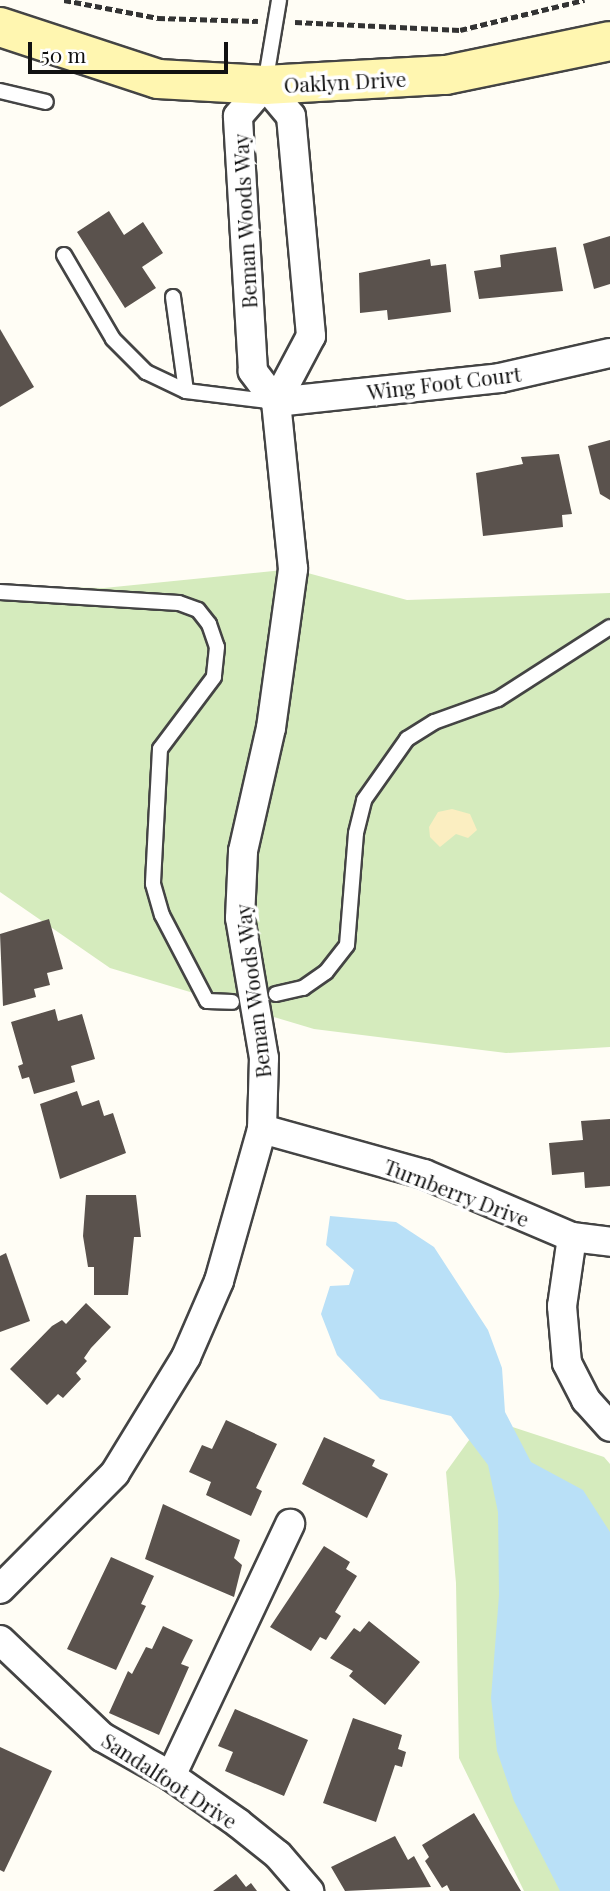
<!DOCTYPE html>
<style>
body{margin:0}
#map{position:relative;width:610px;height:1891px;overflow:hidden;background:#fffdf5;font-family:"Playfair Display",serif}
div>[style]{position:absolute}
.green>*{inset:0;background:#d5ebbd}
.sand>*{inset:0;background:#fbeec1}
.water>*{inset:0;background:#b9e0f7}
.building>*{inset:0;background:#5a524d}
.path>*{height:4.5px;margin-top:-2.25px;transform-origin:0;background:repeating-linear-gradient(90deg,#333 0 7px,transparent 0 10.5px)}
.roads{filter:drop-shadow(2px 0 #444) drop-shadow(-2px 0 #444) drop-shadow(0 2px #444) drop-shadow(0 -2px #444)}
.lane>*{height:14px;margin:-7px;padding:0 7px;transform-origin:7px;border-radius:7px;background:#fff}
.street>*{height:28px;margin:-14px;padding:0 14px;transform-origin:14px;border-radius:14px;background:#fff}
.secondary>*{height:38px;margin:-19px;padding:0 19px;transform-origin:19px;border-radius:19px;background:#fff6b0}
span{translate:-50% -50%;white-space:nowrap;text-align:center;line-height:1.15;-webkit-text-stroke:7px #fff;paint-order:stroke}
.street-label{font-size:21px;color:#111}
.scale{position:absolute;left:28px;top:42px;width:200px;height:32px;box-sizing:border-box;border:4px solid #111;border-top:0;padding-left:9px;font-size:21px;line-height:24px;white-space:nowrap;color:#111;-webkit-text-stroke:5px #fff;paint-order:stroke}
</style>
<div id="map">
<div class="green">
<i style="clip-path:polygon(293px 569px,407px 600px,610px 593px,610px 1047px,506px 1053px,314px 1029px,110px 968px,0 892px,0 586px,104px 588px)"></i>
<i style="clip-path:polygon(485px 1418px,604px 1457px,610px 1464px,610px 1891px,524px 1891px,459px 1758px,456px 1583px,446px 1472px)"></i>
</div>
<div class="sand">
<i style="clip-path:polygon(452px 809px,470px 814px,477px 830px,468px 838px,456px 834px,440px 847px,430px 837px,429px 827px,438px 812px)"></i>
</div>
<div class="water">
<i style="clip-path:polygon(330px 1216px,396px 1222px,434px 1247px,488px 1330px,502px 1368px,505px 1412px,531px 1462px,583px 1490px,610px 1532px,610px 1891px,560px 1891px,514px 1801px,497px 1751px,491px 1698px,499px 1595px,498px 1512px,488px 1465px,451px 1416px,380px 1399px,337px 1355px,321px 1314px,330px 1286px,349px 1285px,354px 1270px,326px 1245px)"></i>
</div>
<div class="building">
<i style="clip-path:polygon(109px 211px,124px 235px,143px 222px,163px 253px,142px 267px,156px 288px,125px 308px,77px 232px)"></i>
<i style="clip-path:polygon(610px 236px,610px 284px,594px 289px,583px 244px)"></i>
<i style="clip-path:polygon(556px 247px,563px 291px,479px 299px,474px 271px,501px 267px,500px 255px)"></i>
<i style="clip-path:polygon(430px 259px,431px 266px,446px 264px,451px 312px,388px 320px,387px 310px,360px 313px,359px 273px)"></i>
<i style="clip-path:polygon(0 329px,34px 387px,0 407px)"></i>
<i style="clip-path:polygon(610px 440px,610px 500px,600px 494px,588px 446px)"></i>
<i style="clip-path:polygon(559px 454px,572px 514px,562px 515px,563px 527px,483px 536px,476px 473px,523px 464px,521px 457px)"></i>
<i style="clip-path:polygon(49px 919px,63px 969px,47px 973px,50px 985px,34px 989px,36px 997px,3px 1006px,0 934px)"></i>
<i style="clip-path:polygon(55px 1009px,58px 1021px,82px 1014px,95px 1059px,71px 1066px,75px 1082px,34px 1094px,29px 1077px,22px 1079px,18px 1066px,23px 1064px,11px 1022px)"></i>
<i style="clip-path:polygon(77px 1091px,82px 1106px,99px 1100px,104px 1116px,113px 1113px,126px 1153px,60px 1179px,40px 1104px)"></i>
<i style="clip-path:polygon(610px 1119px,610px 1186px,585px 1188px,584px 1172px,552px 1175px,549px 1143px,583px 1140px,581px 1121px)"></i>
<i style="clip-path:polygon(86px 1195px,136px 1195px,141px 1237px,134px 1237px,128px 1295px,94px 1295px,94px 1267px,88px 1267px,83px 1236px)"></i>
<i style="clip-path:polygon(6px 1253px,30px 1321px,0 1332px,0 1256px)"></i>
<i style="clip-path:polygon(86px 1303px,111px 1327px,91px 1348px,84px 1358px,87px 1361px,76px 1373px,81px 1379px,63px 1398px,58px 1394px,47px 1405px,10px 1369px,52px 1326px,62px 1320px,66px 1324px)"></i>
<i style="clip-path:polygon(226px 1420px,277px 1444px,256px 1488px,262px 1491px,251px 1516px,206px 1495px,211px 1482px,189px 1472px,202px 1445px,212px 1449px)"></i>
<i style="clip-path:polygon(324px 1437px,375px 1460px,372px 1466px,388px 1474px,367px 1518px,302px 1484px)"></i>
<i style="clip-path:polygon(163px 1504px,240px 1540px,234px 1558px,242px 1565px,234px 1597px,145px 1559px)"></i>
<i style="clip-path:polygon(324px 1546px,350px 1562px,346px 1569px,357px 1576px,335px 1612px,341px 1616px,326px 1640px,320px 1637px,311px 1651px,270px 1627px)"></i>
<i style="clip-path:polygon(111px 1557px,154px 1576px,141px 1604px,146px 1606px,116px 1670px,67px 1649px)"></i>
<i style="clip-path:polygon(369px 1621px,420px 1662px,385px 1705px,349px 1676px,353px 1671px,330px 1658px,354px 1628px,360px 1632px)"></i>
<i style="clip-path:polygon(163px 1626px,193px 1640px,181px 1664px,189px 1667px,159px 1735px,109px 1713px,128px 1671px,132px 1674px,146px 1647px,152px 1649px)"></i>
<i style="clip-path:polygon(235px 1709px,308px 1740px,284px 1796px,225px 1771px,233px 1752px,218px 1746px)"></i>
<i style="clip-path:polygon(353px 1718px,402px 1735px,398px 1749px,406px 1752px,402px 1767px,395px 1765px,376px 1822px,323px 1803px)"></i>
<i style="clip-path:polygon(0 1747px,52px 1771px,4px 1872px,0 1870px)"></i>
<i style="clip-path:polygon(474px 1813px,521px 1891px,450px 1891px,447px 1885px,442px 1888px,425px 1861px,429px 1857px,422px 1845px)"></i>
<i style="clip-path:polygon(395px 1836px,408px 1860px,414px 1856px,431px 1887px,345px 1891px,331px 1867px)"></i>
<i style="clip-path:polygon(236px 1874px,246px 1887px,251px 1883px,257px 1891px,213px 1891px)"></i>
</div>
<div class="path">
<i style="left:64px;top:0;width:96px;rotate:10.8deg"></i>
<i style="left:158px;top:18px;width:100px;rotate:1.7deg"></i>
<i style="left:295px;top:22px;width:165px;rotate:2.8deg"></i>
<i style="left:460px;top:30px;width:128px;rotate:-13.6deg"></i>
</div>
<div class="roads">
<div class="lane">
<i style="left:265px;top:84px;width:85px;rotate:-80.5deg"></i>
<i style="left:0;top:91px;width:47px;rotate:13.4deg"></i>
<i style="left:64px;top:255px;width:97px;rotate:59.7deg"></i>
<i style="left:113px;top:339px;width:47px;rotate:45deg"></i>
<i style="left:146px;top:372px;width:44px;rotate:25.4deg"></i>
<i style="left:186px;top:391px;width:91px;rotate:7deg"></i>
<i style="left:173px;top:297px;width:95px;rotate:82.1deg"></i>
<i style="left:0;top:592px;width:179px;rotate:3.5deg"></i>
<i style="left:179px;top:603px;width:20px;rotate:20deg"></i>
<i style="left:198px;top:610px;width:18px;rotate:52deg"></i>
<i style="left:209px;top:624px;width:24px;rotate:71deg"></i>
<i style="left:217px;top:647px;width:30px;rotate:96deg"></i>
<i style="left:214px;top:677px;width:90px;rotate:126.9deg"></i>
<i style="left:160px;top:749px;width:135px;rotate:93deg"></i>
<i style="left:153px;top:884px;width:32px;rotate:74deg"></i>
<i style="left:162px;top:915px;width:97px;rotate:62.4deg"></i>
<i style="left:207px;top:1001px;width:25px;rotate:2deg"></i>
<i style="left:276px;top:994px;width:28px;rotate:-13deg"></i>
<i style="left:303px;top:988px;width:28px;rotate:-35deg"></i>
<i style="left:326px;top:972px;width:34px;rotate:-52deg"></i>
<i style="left:347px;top:945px;width:112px;rotate:-85.4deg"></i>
<i style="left:356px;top:833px;width:34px;rotate:-76deg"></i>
<i style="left:364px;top:800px;width:75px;rotate:-54.8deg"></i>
<i style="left:407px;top:739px;width:32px;rotate:-32deg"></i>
<i style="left:434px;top:722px;width:68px;rotate:-19.8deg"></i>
<i style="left:498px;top:699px;width:133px;rotate:-32.7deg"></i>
</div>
<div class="street">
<i style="left:276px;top:402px;width:225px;rotate:-6.1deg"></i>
<i style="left:500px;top:378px;width:113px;rotate:-12.8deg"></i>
<i style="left:262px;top:1129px;width:168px;rotate:15.5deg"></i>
<i style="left:424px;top:1174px;width:161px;rotate:23.1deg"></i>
<i style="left:572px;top:1237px;width:38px;rotate:7deg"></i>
<i style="left:572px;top:1237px;width:70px;rotate:98.2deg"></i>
<i style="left:562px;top:1306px;width:57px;rotate:85deg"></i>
<i style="left:567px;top:1363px;width:42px;rotate:62.8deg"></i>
<i style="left:586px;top:1400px;width:36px;rotate:48deg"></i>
<i style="left:0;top:1589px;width:163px;rotate:-45.2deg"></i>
<i style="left:115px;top:1473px;width:136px;rotate:-58.5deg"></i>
<i style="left:186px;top:1357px;width:83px;rotate:-66.5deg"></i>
<i style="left:219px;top:1281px;width:158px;rotate:-74.2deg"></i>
<i style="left:262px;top:1129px;width:71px;rotate:-88.4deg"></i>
<i style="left:264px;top:1058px;width:142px;rotate:-99.7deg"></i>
<i style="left:240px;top:918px;width:67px;rotate:-87.4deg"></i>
<i style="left:243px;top:851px;width:126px;rotate:-77.2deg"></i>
<i style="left:271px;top:728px;width:161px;rotate:-82.1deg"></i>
<i style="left:293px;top:569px;width:168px;rotate:-95.8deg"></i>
<i style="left:276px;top:402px;width:39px;rotate:-127deg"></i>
<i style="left:253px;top:371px;width:255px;rotate:-93.4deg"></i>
<i style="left:238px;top:116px;width:41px;rotate:-48.9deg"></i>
<i style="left:265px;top:85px;width:40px;rotate:50deg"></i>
<i style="left:291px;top:116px;width:221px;rotate:84.8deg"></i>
<i style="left:311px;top:336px;width:75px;rotate:117.9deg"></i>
<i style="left:0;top:1640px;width:141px;rotate:43.6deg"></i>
<i style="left:102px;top:1737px;width:79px;rotate:29.5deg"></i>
<i style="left:171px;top:1776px;width:82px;rotate:35deg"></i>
<i style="left:238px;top:1823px;width:51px;rotate:38.7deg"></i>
<i style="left:278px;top:1855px;width:48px;rotate:49.3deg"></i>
<i style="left:171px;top:1776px;width:279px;rotate:-64.7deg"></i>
</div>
<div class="secondary">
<i style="left:0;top:27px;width:166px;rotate:18.2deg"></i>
<i style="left:158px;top:79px;width:107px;rotate:3.2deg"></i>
<i style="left:265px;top:85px;width:181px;rotate:-3.2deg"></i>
<i style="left:446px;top:75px;width:167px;rotate:-11.7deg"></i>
</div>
</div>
<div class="street-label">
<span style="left:345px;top:81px;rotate:-3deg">Oaklyn Drive</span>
<span style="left:244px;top:221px;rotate:-93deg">Beman Woods Way</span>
<span style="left:444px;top:382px;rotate:-7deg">Wing Foot Court</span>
<span style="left:252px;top:991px;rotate:-97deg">Beman Woods Way</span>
<span style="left:457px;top:1192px;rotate:21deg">Turnberry Drive</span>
<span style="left:170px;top:1780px;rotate:33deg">Sandalfoot Drive</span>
</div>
<div class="scale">50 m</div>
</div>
